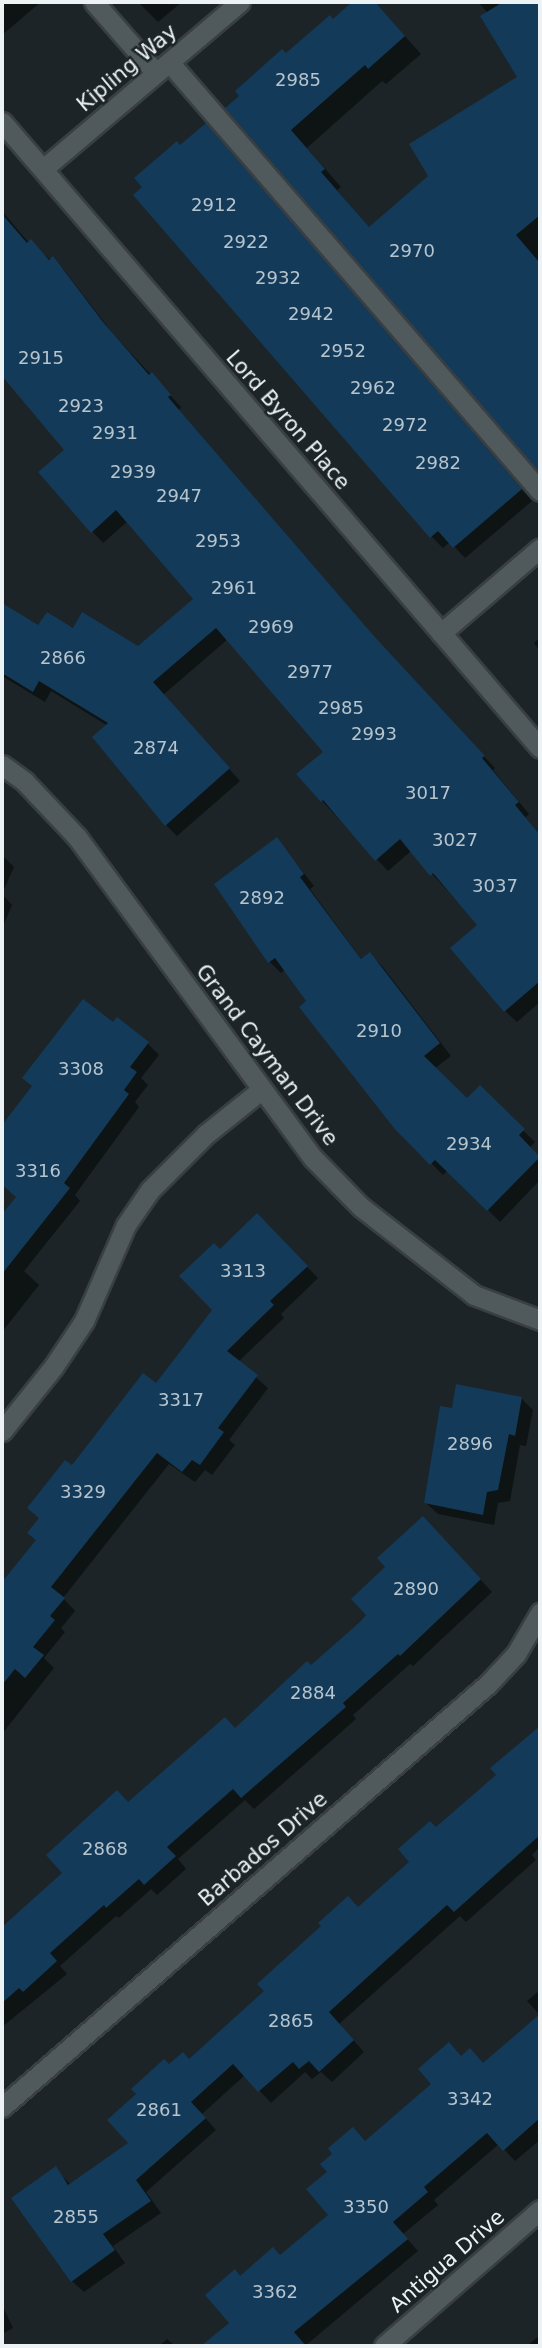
<!DOCTYPE html>
<style>
body{margin:0}
#map{position:relative;width:542px;height:2348px;overflow:hidden;background:#1c2427;font-family:"DejaVu Sans",sans-serif}
div>[style]{position:absolute}
.shadow>*{inset:0;background:#0007}
.building>*{inset:0;background:#133a59}
.roads{filter:drop-shadow(2px 0 #393f42) drop-shadow(-2px 0 #393f42) drop-shadow(0 2px #393f42) drop-shadow(0 -2px #393f42)}
.service>*{height:19px;margin:-9.5px;padding:0 9.5px;transform-origin:9.5px;border-radius:9.5px;background:#505a5d}
.minor>*{height:19px;margin:-9.5px;padding:0 9.5px;transform-origin:9.5px;border-radius:9.5px;background:#505a5d}
span{translate:-50% -50%;white-space:nowrap;text-align:center;line-height:1.15;-webkit-text-stroke:5px #1c2427;paint-order:stroke}
.number-label{font-size:18px;color:#b6c4cd}
.number-label span{-webkit-text-stroke-width:0}
.street-label{font-size:21px;color:#edf2f4}
.frame{position:absolute;inset:0;border:4px solid #edf2f4;pointer-events:none}
</style>
<div id="map">
<div class="shadow">
<i style="clip-path:polygon(2px 2px,41px 2px,2px 35px)"></i>
<i style="clip-path:polygon(138px 2px,182px 2px,158px 22px)"></i>
<i style="clip-path:polygon(355px 2px,374px 2px,421px 54px,386px 84px,382px 81px,307px 148px,341px 187px,337px 190px,370px 229px,430px 177px,520px 78px,488px 13px,478px 2px,540px 2px,540px 470px,227px 108px)"></i>
<i style="clip-path:polygon(217px 137px,532px 501px,465px 558px,450px 542px,443px 548px,431px 536px,180px 147px)"></i>
<i style="clip-path:polygon(2px 211px,29px 243px,64px 270px,114px 335px,181px 407px,179px 410px,384px 649px,495px 768px,493px 770px,529px 814px,525px 818px,540px 836px,540px 1002px,517px 1022px,505px 1011px,479px 925px,411px 851px,388px 871px,322px 801px,325px 752px,228px 639px,163px 695px,240px 781px,177px 836px,166px 825px,108px 726px,51px 691px,45px 702px,2px 676px,2px 614px,28px 628px,74px 630px,138px 648px,196px 599px,128px 521px,103px 543px,92px 531px,66px 451px,2px 374px)"></i>
<i style="clip-path:polygon(540px 637px,540px 651px,534px 643px)"></i>
<i style="clip-path:polygon(277px 839px,314px 886px,310px 889px,362px 960px,370px 954px,382px 966px,451px 1056px,434px 1069px,467px 1101px,480px 1088px,535px 1142px,529px 1148px,540px 1159px,540px 1180px,500px 1222px,448px 1170px,443px 1175px,395px 1127px,285px 970px,281px 973px,270px 962px)"></i>
<i style="clip-path:polygon(2px 855px,14px 867px,2px 894px,12px 905px,2px 929px)"></i>
<i style="clip-path:polygon(114px 1024px,147px 1043px,159px 1055px,141px 1078px,148px 1085px,135px 1102px,139px 1107px,75px 1195px,80px 1201px,24px 1271px,39px 1285px,2px 1332px,2px 1217px,18px 1198px,2px 1185px,2px 1128px,34px 1088px,24px 1078px)"></i>
<i style="clip-path:polygon(257px 1216px,318px 1278px,281px 1314px,284px 1318px,238px 1362px,268px 1388px,229px 1440px,235px 1445px,212px 1475px,205px 1470px,195px 1482px,169px 1464px,63px 1598px,75px 1611px,61px 1628px,65px 1632px,44px 1658px,54px 1668px,2px 1734px,2px 1584px,37px 1541px,40px 1519px,72px 1468px,157px 1386px,214px 1310px,220px 1251px)"></i>
<i style="clip-path:polygon(521px 1398px,533px 1410px,526px 1446px,520px 1445px,510px 1501px,498px 1503px,494px 1525px,438px 1514px,426px 1503px)"></i>
<i style="clip-path:polygon(435px 1530px,492px 1592px,413px 1666px,410px 1664px,353px 1715px,356px 1719px,254px 1809px,245px 1800px,178px 1859px,186px 1869px,157px 1895px,151px 1889px,119px 1918px,116px 1916px,60px 1966px,67px 1974px,2px 2027px,2px 1930px,64px 1873px,128px 1804px,235px 1730px,369px 1616px)"></i>
<i style="clip-path:polygon(540px 1728px,540px 1847px,532px 1855px,536px 1860px,466px 1922px,460px 1916px,339px 2024px,364px 2052px,332px 2082px,321px 2072px,312px 2079px,305px 2072px,271px 2103px,245px 2075px,202px 2114px,216px 2130px,146px 2192px,161px 2213px,113px 2246px,125px 2263px,84px 2292px,72px 2281px,55px 2169px,71px 2185px,130px 2144px,169px 2066px,190px 2061px,411px 1862px,436px 1829px,498px 1775px,520px 1744px)"></i>
<i style="clip-path:polygon(540px 1990px,540px 2015px,527px 2001px)"></i>
<i style="clip-path:polygon(540px 2016px,540px 2129px,537px 2132px,540px 2140px,515px 2161px,499px 2144px,434px 2200px,438px 2205px,403px 2234px,418px 2251px,305px 2346px,204px 2346px,232px 2323px,240px 2278px,280px 2257px,331px 2215px,366px 2142px,462px 2057px,484px 2065px)"></i>
<i style="clip-path:polygon(2px 2305px,13px 2328px,2px 2334px)"></i>
<i style="clip-path:polygon(540px 2335px,540px 2346px,527px 2346px)"></i>
<i style="clip-path:polygon(167px 2339px,175px 2346px,159px 2346px)"></i>
</div>
<div class="building">
<i style="clip-path:polygon(352px 2px,375px 2px,405px 36px,368px 69px,365px 65px,291px 130px,325px 169px,321px 172px,369px 227px,428px 176px,409px 144px,517px 77px,480px 16px,503px 2px,540px 2px,540px 215px,516px 235px,540px 263px,540px 473px,225px 108px,239px 96px,235px 91px,282px 49px,286px 53px,330px 15px,333px 19px)"></i>
<i style="clip-path:polygon(206px 123px,522px 489px,453px 548px,438px 531px,430px 538px,133px 195px,142px 187px,134px 178px,177px 141px,180px 145px)"></i>
<i style="clip-path:polygon(2px 214px,27px 243px,31px 239px,49px 260px,53px 256px,103px 322px,149px 375px,152px 372px,171px 395px,168px 397px,373px 635px,485px 756px,482px 758px,519px 802px,515px 805px,540px 835px,540px 981px,504px 1012px,450px 948px,477px 925px,433px 873px,430px 876px,400px 839px,375px 861px,323px 800px,321px 802px,296px 774px,323px 752px,216px 628px,153px 682px,230px 768px,165px 826px,92px 737px,108px 723px,39px 681px,33px 692px,2px 673px,2px 603px,38px 625px,47px 612px,73px 628px,82px 612px,138px 646px,193px 599px,116px 510px,91px 533px,38px 472px,64px 450px,2px 376px)"></i>
<i style="clip-path:polygon(277px 837px,304px 874px,300px 877px,361px 959px,370px 952px,440px 1043px,424px 1056px,467px 1098px,480px 1085px,525px 1129px,519px 1135px,540px 1157px,487px 1211px,435px 1160px,430px 1165px,394px 1128px,299px 1007px,306px 1001px,275px 958px,268px 963px,214px 884px)"></i>
<i style="clip-path:polygon(83px 999px,113px 1022px,117px 1017px,149px 1042px,130px 1067px,137px 1072px,124px 1090px,129px 1094px,64px 1183px,70px 1188px,2px 1274px,2px 1214px,16px 1197px,2px 1185px,2px 1125px,32px 1086px,22px 1078px)"></i>
<i style="clip-path:polygon(257px 1213px,308px 1266px,270px 1301px,274px 1305px,227px 1351px,258px 1375px,218px 1428px,224px 1432px,200px 1465px,192px 1460px,182px 1472px,157px 1453px,51px 1587px,65px 1598px,50px 1616px,55px 1620px,33px 1647px,44px 1655px,25px 1678px,15px 1669px,2px 1685px,2px 1582px,36px 1540px,27px 1533px,39px 1518px,27px 1508px,65px 1460px,72px 1465px,143px 1373px,156px 1383px,212px 1310px,179px 1276px,214px 1243px,220px 1249px)"></i>
<i style="clip-path:polygon(456px 1384px,522px 1397px,515px 1436px,509px 1434px,498px 1490px,487px 1492px,483px 1515px,424px 1503px,440px 1406px,452px 1408px)"></i>
<i style="clip-path:polygon(423px 1516px,481px 1579px,400px 1656px,398px 1654px,343px 1703px,346px 1707px,241px 1798px,233px 1789px,167px 1847px,176px 1856px,144px 1885px,139px 1879px,106px 1908px,104px 1905px,50px 1953px,57px 1961px,23px 1992px,19px 1988px,2px 2003px,2px 1927px,62px 1873px,46px 1855px,117px 1790px,128px 1802px,225px 1717px,235px 1728px,307px 1661px,311px 1665px,360px 1622px,366px 1615px,351px 1599px,385px 1567px,377px 1558px)"></i>
<i style="clip-path:polygon(540px 1726px,540px 1835px,454px 1912px,447px 1905px,329px 2012px,354px 2040px,319px 2072px,309px 2061px,299px 2069px,293px 2062px,258px 2092px,233px 2064px,191px 2102px,206px 2118px,136px 2180px,151px 2201px,103px 2234px,115px 2250px,71px 2282px,11px 2198px,56px 2166px,68px 2185px,128px 2143px,107px 2120px,136px 2094px,131px 2089px,164px 2059px,169px 2064px,183px 2052px,189px 2059px,264px 1991px,257px 1984px,321px 1926px,318px 1923px,348px 1896px,358px 1907px,409px 1862px,398px 1849px,430px 1821px,436px 1827px,496px 1775px,490px 1768px)"></i>
<i style="clip-path:polygon(540px 2014px,540px 2118px,503px 2151px,487px 2133px,424px 2187px,428px 2192px,393px 2222px,408px 2239px,294px 2332px,306px 2346px,201px 2346px,229px 2323px,205px 2295px,235px 2269px,240px 2276px,273px 2247px,280px 2255px,328px 2215px,306px 2189px,327px 2172px,320px 2164px,332px 2154px,328px 2148px,353px 2127px,365px 2141px,431px 2084px,418px 2069px,449px 2042px,461px 2056px,470px 2048px,483px 2063px)"></i>
</div>
<div class="roads">
<div class="service">
<i style="left:94px;top:2px;width:94px;rotate:48.9deg"></i>
<i style="left:169px;top:62px;width:567px;rotate:49.15deg"></i>
</div>
<div class="minor">
<i style="left:2px;top:122px;width:825px;rotate:49.32deg"></i>
<i style="left:43px;top:169px;width:258px;rotate:-40.3deg"></i>
<i style="left:441px;top:633px;width:130px;rotate:-40.6deg"></i>
<i style="left:2px;top:765px;width:29px;rotate:36deg"></i>
<i style="left:25px;top:782px;width:76px;rotate:46.6deg"></i>
<i style="left:77px;top:837px;width:398px;rotate:53.7deg"></i>
<i style="left:313px;top:1158px;width:69px;rotate:45.6deg"></i>
<i style="left:361px;top:1207px;width:143px;rotate:37.9deg"></i>
<i style="left:474px;top:1295px;width:71px;rotate:20.7deg"></i>
<i style="left:2px;top:1431px;width:83px;rotate:-51.3deg"></i>
<i style="left:54px;top:1366px;width:54px;rotate:-56.3deg"></i>
<i style="left:84px;top:1321px;width:105px;rotate:-66.4deg"></i>
<i style="left:126px;top:1225px;width:42px;rotate:-55.6deg"></i>
<i style="left:150px;top:1190px;width:79px;rotate:-45deg"></i>
<i style="left:206px;top:1134px;width:70px;rotate:-38.7deg"></i>
<i style="left:2px;top:2107px;width:644px;rotate:-41.04deg"></i>
<i style="left:488px;top:1684px;width:41px;rotate:-47deg"></i>
<i style="left:516px;top:1654px;width:48px;rotate:-59.7deg"></i>
<i style="left:384px;top:2346px;width:207px;rotate:-41.1deg"></i>
</div>
</div>
<div class="number-label">
<span style="left:298px;top:80px">2985</span>
<span style="left:214px;top:205px">2912</span>
<span style="left:246px;top:242px">2922</span>
<span style="left:412px;top:251px">2970</span>
<span style="left:278px;top:278px">2932</span>
<span style="left:311px;top:314px">2942</span>
<span style="left:343px;top:351px">2952</span>
<span style="left:41px;top:358px">2915</span>
<span style="left:373px;top:388px">2962</span>
<span style="left:81px;top:406px">2923</span>
<span style="left:405px;top:425px">2972</span>
<span style="left:115px;top:433px">2931</span>
<span style="left:438px;top:463px">2982</span>
<span style="left:133px;top:472px">2939</span>
<span style="left:179px;top:496px">2947</span>
<span style="left:218px;top:541px">2953</span>
<span style="left:234px;top:588px">2961</span>
<span style="left:271px;top:627px">2969</span>
<span style="left:63px;top:658px">2866</span>
<span style="left:310px;top:672px">2977</span>
<span style="left:341px;top:708px">2985</span>
<span style="left:374px;top:734px">2993</span>
<span style="left:156px;top:748px">2874</span>
<span style="left:428px;top:793px">3017</span>
<span style="left:455px;top:840px">3027</span>
<span style="left:495px;top:886px">3037</span>
<span style="left:262px;top:898px">2892</span>
<span style="left:379px;top:1031px">2910</span>
<span style="left:81px;top:1069px">3308</span>
<span style="left:469px;top:1144px">2934</span>
<span style="left:38px;top:1171px">3316</span>
<span style="left:243px;top:1271px">3313</span>
<span style="left:181px;top:1400px">3317</span>
<span style="left:470px;top:1444px">2896</span>
<span style="left:83px;top:1492px">3329</span>
<span style="left:416px;top:1589px">2890</span>
<span style="left:313px;top:1693px">2884</span>
<span style="left:105px;top:1849px">2868</span>
<span style="left:291px;top:2021px">2865</span>
<span style="left:470px;top:2099px">3342</span>
<span style="left:159px;top:2110px">2861</span>
<span style="left:366px;top:2207px">3350</span>
<span style="left:76px;top:2217px">2855</span>
<span style="left:275px;top:2292px">3362</span>
</div>
<div class="street-label">
<span style="left:127px;top:68px;rotate:-40deg">Kipling Way</span>
<span style="left:288px;top:420px;rotate:49deg">Lord Byron Place</span>
<span style="left:267px;top:1055px;rotate:53deg">Grand Cayman Drive</span>
<span style="left:263px;top:1849px;rotate:-41deg">Barbados Drive</span>
<span style="left:447px;top:2261px;rotate:-41deg">Antigua Drive</span>
</div>
<div class="frame"></div>
</div>
